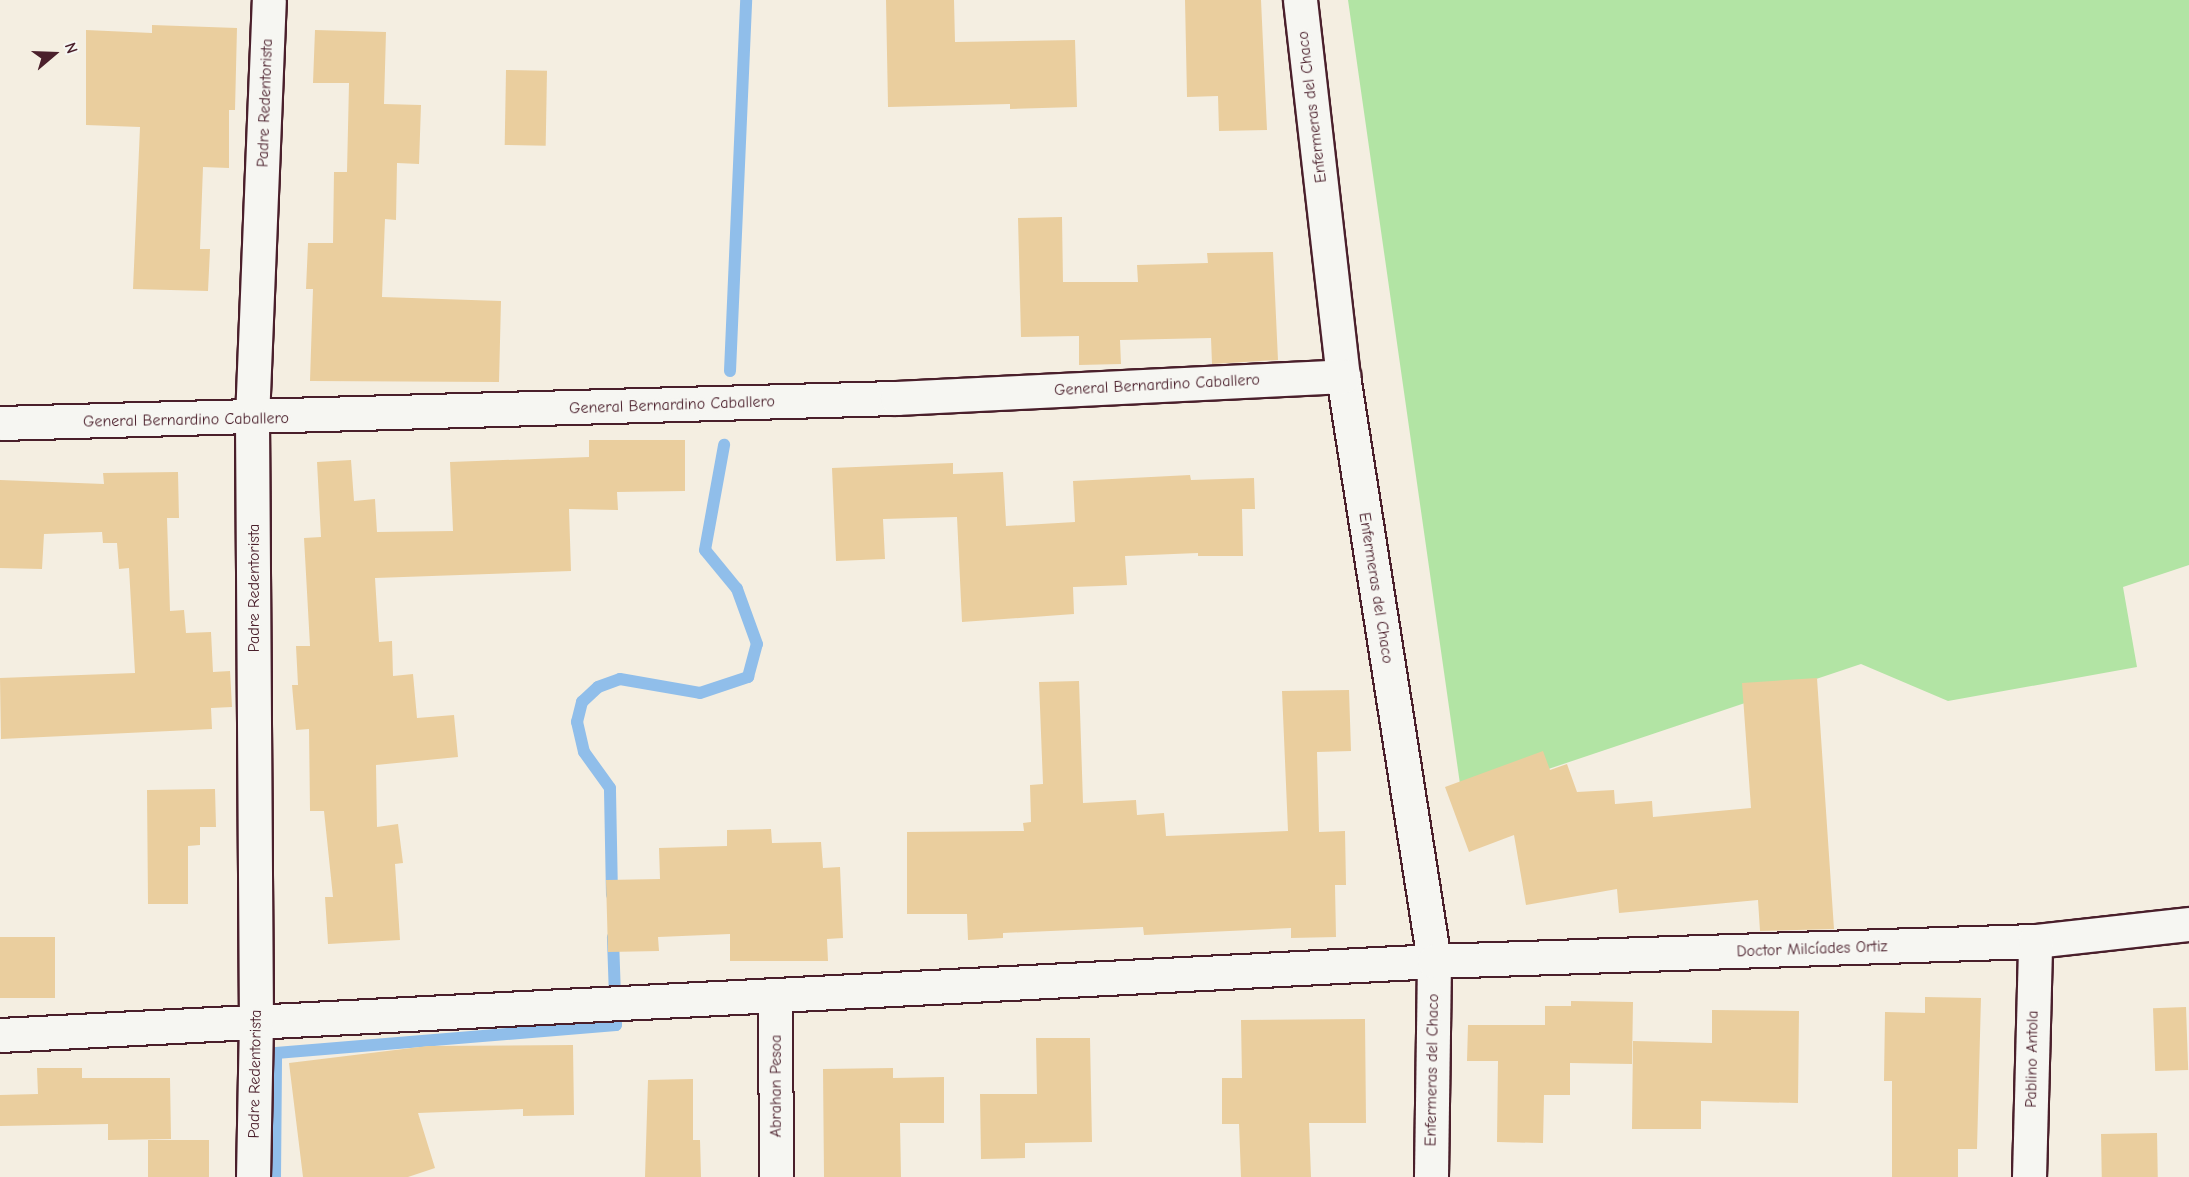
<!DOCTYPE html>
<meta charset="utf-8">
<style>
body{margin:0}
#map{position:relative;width:2189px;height:1177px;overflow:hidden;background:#f4eee1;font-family:"Comic Neue",sans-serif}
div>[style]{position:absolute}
.green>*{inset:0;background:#b2e4a4}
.stream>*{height:12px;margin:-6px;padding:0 6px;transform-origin:6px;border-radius:6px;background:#90beea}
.building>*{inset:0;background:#eace9e;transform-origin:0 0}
.roads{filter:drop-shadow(2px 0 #4a1f2b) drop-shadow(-2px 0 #4a1f2b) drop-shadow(0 2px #4a1f2b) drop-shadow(0 -2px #4a1f2b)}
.minor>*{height:33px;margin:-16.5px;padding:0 16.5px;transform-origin:16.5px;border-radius:16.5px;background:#f6f6f2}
span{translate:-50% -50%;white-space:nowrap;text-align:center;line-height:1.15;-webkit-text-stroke:5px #f6f6f2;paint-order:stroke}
.street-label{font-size:16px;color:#4a1f2b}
.north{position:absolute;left:24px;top:24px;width:60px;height:60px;-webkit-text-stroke:4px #f6f6f2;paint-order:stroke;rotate:71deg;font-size:16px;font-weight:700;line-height:24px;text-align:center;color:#4a1f2b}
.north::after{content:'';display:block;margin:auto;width:21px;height:27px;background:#4a1f2b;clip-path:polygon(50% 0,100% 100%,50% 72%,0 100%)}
</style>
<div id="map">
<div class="green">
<i style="clip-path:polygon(1348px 0,2189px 0,2189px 565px,2123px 587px,2137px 667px,1948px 701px,1861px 664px,1462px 798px)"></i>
</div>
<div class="stream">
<i style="left:730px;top:371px;width:371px;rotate:-87.5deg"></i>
<i style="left:612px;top:895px;width:107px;rotate:-91.1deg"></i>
<i style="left:610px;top:788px;width:44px;rotate:-125.8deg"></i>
<i style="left:584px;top:752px;width:31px;rotate:-103deg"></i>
<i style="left:577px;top:722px;width:21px;rotate:-76deg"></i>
<i style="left:582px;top:702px;width:22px;rotate:-43deg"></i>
<i style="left:598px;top:687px;width:23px;rotate:-20deg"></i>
<i style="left:620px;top:679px;width:81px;rotate:9.9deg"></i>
<i style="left:700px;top:693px;width:51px;rotate:-18.4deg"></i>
<i style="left:748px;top:677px;width:34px;rotate:-75deg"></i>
<i style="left:757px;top:644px;width:59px;rotate:-110deg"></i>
<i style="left:737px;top:589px;width:50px;rotate:-129.4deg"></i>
<i style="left:705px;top:550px;width:107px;rotate:-79.7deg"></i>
<i style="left:275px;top:1177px;width:124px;rotate:-89.5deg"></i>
<i style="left:276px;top:1053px;width:341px;rotate:-4.7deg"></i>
<i style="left:616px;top:1025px;width:88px;rotate:-92deg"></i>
</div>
<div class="building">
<i style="clip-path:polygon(886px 0,954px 0,955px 42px,1075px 40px,1077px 107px,1010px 109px,1010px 104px,888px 107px)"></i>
<i style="clip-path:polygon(1185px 0,1261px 0,1267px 130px,1219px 131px,1218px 96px,1187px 97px)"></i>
<i style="clip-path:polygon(152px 25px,237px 28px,235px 110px,229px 110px,229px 168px,203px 167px,200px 249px,210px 249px,208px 291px,133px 289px,140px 127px,86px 125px,86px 30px,152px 33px)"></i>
<i style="clip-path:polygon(315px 30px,386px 32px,384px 104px,421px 105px,419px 164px,397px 163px,396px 220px,385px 219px,382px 297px,501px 301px,499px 382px,310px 381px,313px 289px,306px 289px,308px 243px,333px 243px,334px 172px,347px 172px,349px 83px,313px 83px)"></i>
<i style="left:506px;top:70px;width:41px;height:75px;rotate:1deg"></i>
<i style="clip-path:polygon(1062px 217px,1063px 282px,1138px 282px,1137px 265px,1208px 263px,1207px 253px,1273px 252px,1278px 360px,1212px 364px,1211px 338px,1120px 340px,1121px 364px,1079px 365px,1079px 336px,1021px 337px,1018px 218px)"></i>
<i style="clip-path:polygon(589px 440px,685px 440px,685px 491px,617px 492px,618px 510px,569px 509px,571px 571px,375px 578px,379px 642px,392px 641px,393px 676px,413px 674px,417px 718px,454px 715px,458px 757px,376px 765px,377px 827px,398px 824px,403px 863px,395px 864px,400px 940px,328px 944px,325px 897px,333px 897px,324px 811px,310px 811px,309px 729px,296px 730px,292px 685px,298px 685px,296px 646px,310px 646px,304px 538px,321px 537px,317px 462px,351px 460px,354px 501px,375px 499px,377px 532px,453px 531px,450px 462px,589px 457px)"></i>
<i style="clip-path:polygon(953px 463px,953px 474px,1003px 472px,1006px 526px,1075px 522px,1073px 481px,1190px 475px,1191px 480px,1254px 478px,1255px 509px,1242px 509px,1243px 556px,1198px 556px,1198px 553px,1125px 556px,1127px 585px,1073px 587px,1074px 614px,962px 622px,957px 517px,883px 519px,885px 559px,836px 561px,832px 468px)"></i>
<i style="clip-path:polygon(178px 472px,179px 518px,167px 518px,170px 611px,184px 610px,186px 633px,211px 632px,213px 672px,230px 671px,232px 707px,211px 708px,212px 729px,1px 739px,0 678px,135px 673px,129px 568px,119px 569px,117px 543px,103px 543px,102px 532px,44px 534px,42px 569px,0 568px,0 480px,104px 484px,103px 473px)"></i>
<i style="clip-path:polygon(1817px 678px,1834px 929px,1760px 931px,1758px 900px,1619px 913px,1617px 889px,1526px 905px,1514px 835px,1469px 852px,1445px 787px,1543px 751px,1550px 770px,1567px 764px,1577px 792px,1614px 790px,1615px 804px,1652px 801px,1653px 817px,1751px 808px,1742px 683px)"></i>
<i style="clip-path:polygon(1079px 681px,1083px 803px,1136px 800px,1137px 815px,1164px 813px,1166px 836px,1288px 831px,1282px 691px,1349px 690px,1351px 751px,1317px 752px,1319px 832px,1345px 831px,1346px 885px,1335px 885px,1336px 937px,1291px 938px,1291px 928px,1144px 935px,1143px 927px,1003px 933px,1003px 938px,968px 940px,967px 914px,907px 914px,907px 832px,1024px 831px,1023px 823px,1031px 822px,1030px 785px,1043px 784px,1039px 682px)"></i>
<i style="clip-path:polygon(215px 789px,216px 827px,200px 827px,200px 845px,188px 846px,188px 904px,148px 904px,147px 790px)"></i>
<i style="clip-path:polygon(771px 829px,772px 843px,821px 842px,823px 868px,840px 867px,843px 938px,827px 939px,828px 961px,730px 961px,730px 934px,658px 937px,659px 951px,608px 952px,606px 880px,660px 879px,659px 848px,727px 846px,727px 830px)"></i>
<i style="left:0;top:937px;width:55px;height:61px"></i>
<i style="clip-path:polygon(1925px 997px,1981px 998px,1977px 1149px,1958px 1149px,1958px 1177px,1892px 1177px,1892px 1081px,1884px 1081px,1885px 1012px,1925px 1013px)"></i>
<i style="clip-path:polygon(1571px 1001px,1633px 1002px,1632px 1064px,1570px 1063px,1570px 1095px,1544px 1095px,1543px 1143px,1497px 1142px,1498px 1061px,1467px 1061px,1468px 1025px,1545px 1025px,1545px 1006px,1571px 1006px)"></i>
<i style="left:2186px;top:1007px;width:63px;height:33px;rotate:88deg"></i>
<i style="clip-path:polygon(1712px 1010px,1799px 1011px,1798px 1103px,1701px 1101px,1701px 1129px,1632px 1129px,1633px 1041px,1712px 1043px)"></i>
<i style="clip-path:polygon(1365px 1019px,1366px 1123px,1309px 1123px,1311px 1177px,1241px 1177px,1239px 1124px,1222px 1124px,1222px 1078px,1242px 1078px,1241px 1020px)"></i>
<i style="clip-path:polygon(1036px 1038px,1090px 1038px,1092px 1142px,1025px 1143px,1025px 1158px,981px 1159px,980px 1094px,1037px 1094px)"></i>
<i style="clip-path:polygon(573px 1045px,574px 1115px,523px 1116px,523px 1109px,418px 1113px,435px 1168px,408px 1177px,303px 1177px,289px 1063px,428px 1046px)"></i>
<i style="clip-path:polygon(37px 1068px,82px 1068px,82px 1078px,170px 1078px,171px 1139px,108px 1140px,108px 1124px,0 1126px,0 1095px,38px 1094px)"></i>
<i style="clip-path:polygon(893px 1068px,893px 1078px,944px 1077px,944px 1123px,900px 1123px,901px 1177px,824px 1177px,823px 1069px)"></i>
<i style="clip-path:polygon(693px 1079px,693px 1140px,700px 1140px,701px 1177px,645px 1177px,648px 1080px)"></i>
<i style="left:2157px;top:1133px;width:44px;height:56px;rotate:89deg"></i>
<i style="left:148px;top:1140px;width:61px;height:37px"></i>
</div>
<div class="roads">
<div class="minor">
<i style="left:1300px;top:0;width:378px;rotate:83.5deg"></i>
<i style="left:1343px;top:376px;width:592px;rotate:81.16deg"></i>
<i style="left:1434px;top:961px;width:216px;rotate:90.8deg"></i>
<i style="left:0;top:423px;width:897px;rotate:-1.6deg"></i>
<i style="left:897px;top:398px;width:447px;rotate:-2.8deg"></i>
<i style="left:775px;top:995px;width:182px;rotate:89.7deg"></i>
<i style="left:0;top:1035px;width:1436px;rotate:-2.95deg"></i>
<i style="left:1434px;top:961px;width:601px;rotate:-1.91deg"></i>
<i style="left:2035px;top:941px;width:155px;rotate:-6.3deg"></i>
<i style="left:253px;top:1177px;width:153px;rotate:-88.9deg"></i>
<i style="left:256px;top:1024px;width:605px;rotate:-90.38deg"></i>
<i style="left:252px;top:419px;width:419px;rotate:-87.7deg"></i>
<i style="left:2029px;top:1177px;width:236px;rotate:-88.5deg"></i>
</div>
</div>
<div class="street-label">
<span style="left:265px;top:103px;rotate:-88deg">Padre Redentorista</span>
<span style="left:1312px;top:107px;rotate:-97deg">Enfermeras del Chaco</span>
<span style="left:1157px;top:385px;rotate:-3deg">General Bernardino Caballero</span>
<span style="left:672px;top:405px;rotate:-2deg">General Bernardino Caballero</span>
<span style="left:186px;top:420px;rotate:-1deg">General Bernardino Caballero</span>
<span style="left:254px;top:588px;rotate:-90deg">Padre Redentorista</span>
<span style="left:1376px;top:588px;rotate:81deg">Enfermeras del Chaco</span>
<span style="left:1812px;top:949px;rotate:-2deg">Doctor Milcíades Ortiz</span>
<span style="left:2032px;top:1059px;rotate:-89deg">Pablino Antola</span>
<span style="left:1432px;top:1070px;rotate:-89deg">Enfermeras del Chaco</span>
<span style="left:255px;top:1074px;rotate:-89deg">Padre Redentorista</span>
<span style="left:776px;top:1086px;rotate:-90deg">Abrahan Pesoa</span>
</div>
<div class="north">N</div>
</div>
